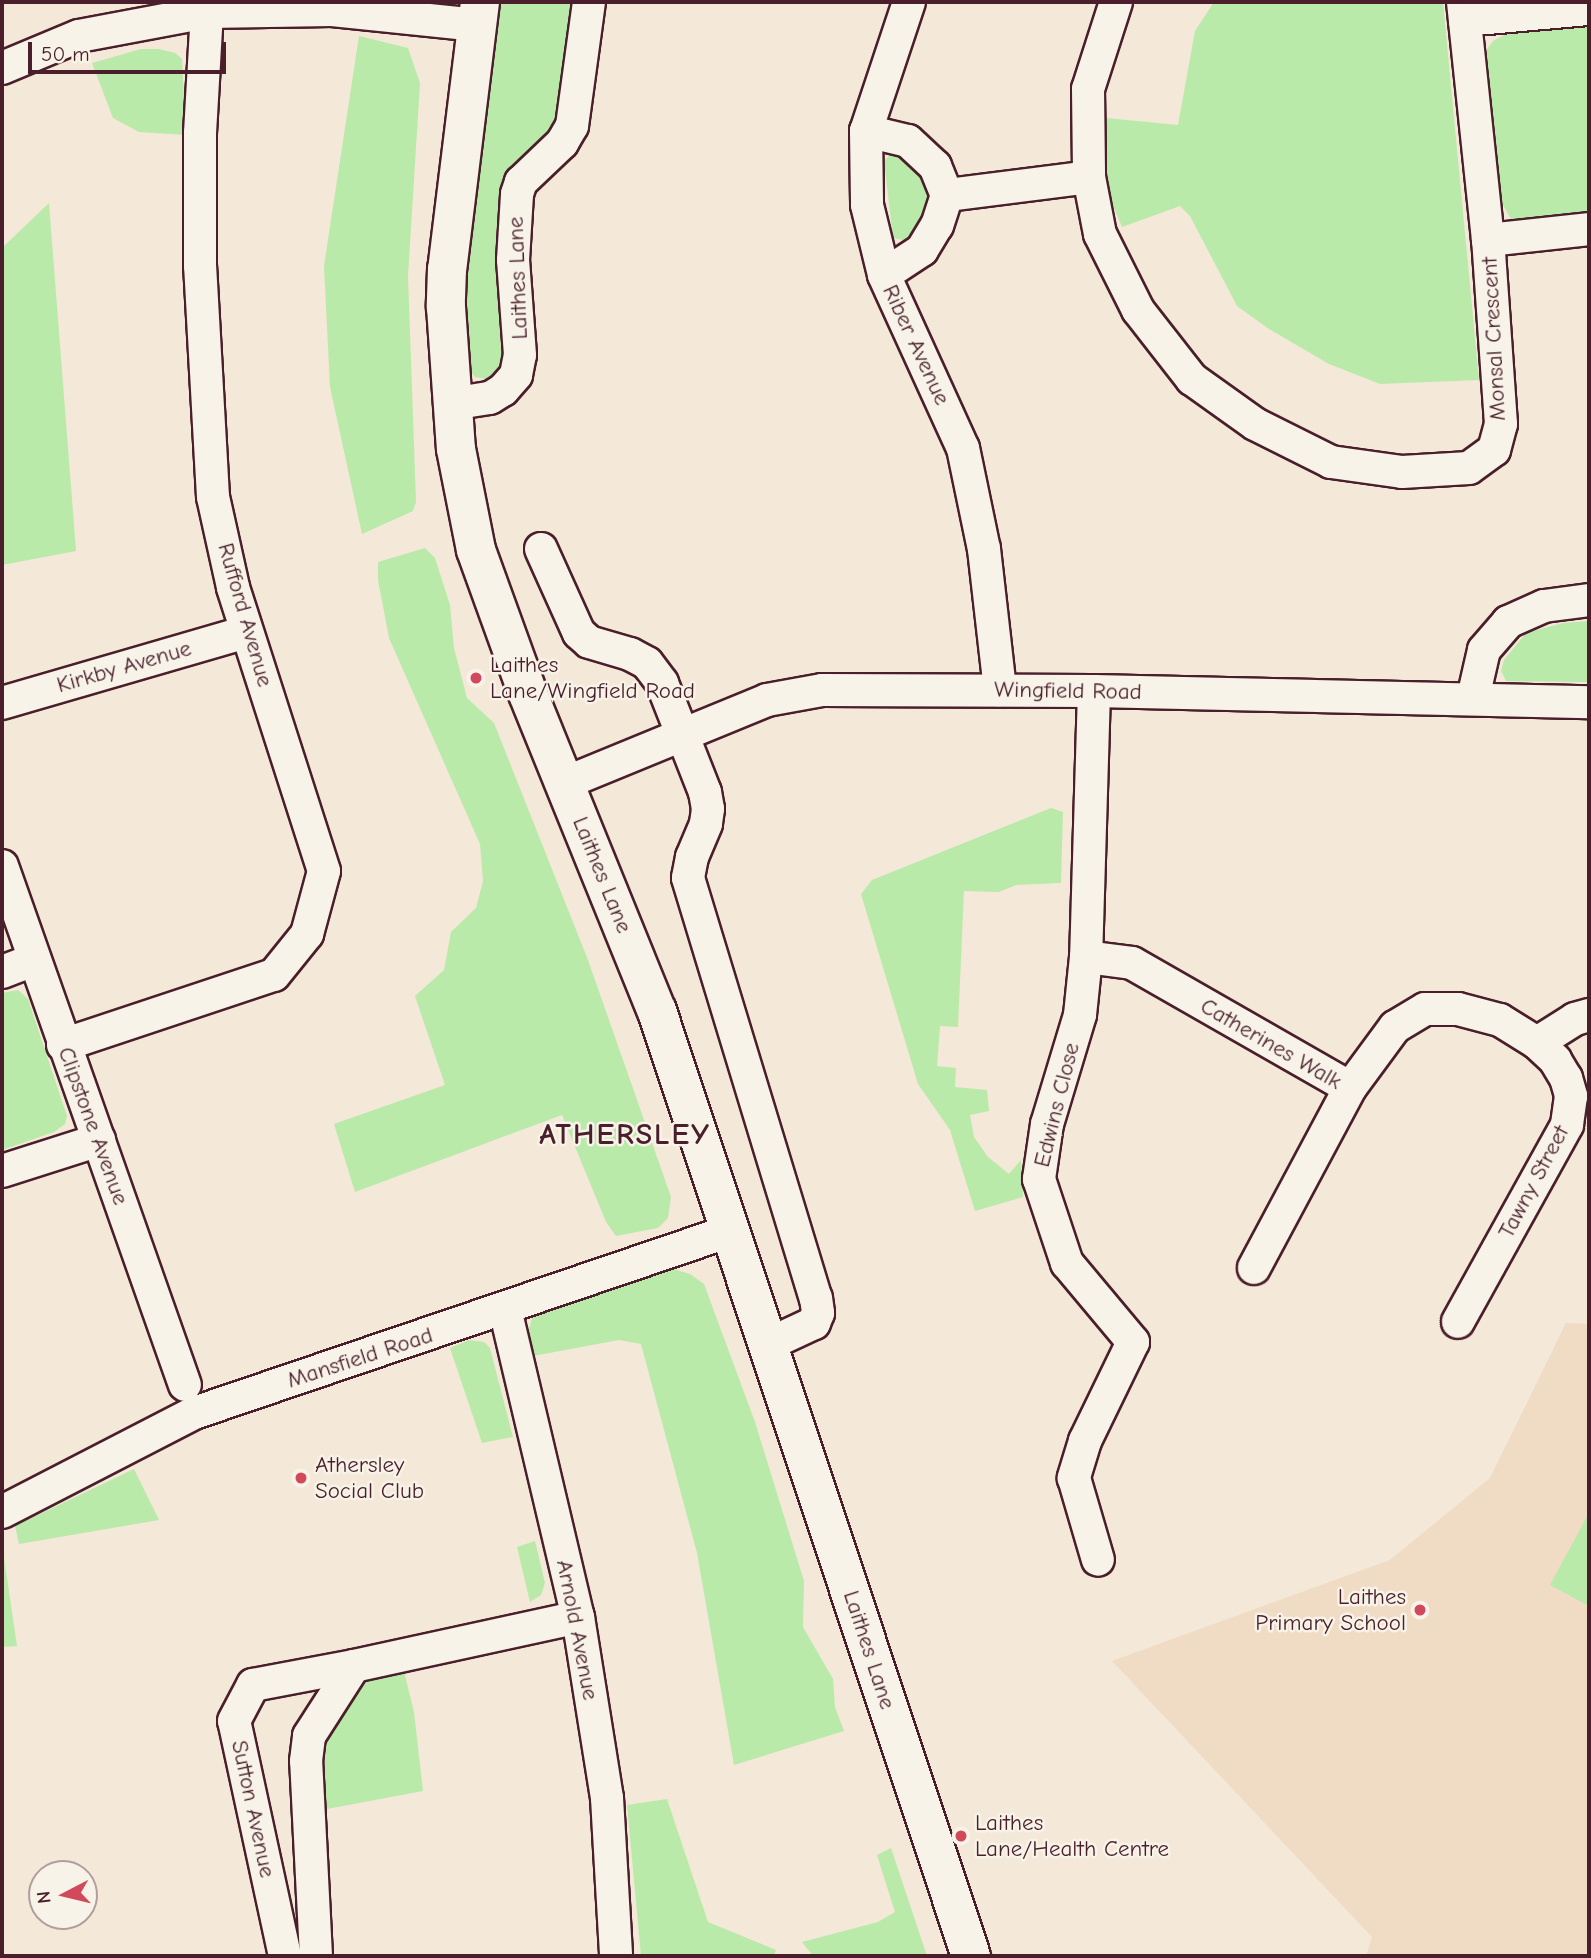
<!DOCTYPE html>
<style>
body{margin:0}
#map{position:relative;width:1591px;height:1958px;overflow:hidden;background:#f4e8d8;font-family:"Comic Neue",sans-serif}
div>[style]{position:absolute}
.built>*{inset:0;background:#f0dbc4}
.green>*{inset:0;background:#b9eaaa}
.roads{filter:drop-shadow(2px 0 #4a1f2b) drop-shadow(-2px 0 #4a1f2b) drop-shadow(0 2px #4a1f2b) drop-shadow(0 -2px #4a1f2b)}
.street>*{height:32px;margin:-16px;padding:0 16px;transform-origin:16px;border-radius:16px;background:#f7f3e8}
.secondary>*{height:38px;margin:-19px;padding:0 19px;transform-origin:19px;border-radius:19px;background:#f7f3e8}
.dots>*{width:19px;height:19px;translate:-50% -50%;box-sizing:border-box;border:4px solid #f7f3e8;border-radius:50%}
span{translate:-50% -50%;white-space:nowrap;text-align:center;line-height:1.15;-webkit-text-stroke:5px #f7f3e8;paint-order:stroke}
.street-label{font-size:23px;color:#4a1f2b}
.poi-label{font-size:23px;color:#4a1f2b}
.left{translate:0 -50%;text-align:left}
.right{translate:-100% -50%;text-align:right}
.district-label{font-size:30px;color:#4a1f2b;font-weight:700;letter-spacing:2px}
.frame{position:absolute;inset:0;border:4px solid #4a1f2b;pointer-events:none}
.north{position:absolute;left:28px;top:1860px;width:70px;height:70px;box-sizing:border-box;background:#f7f3e8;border:2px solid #b29e9c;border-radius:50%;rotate:263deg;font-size:19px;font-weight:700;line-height:28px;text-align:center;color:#4a1f2b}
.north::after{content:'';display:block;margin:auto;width:24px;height:32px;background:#d1495b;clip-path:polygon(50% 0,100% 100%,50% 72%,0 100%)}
.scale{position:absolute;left:28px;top:42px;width:198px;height:32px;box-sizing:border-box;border:4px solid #4a1f2b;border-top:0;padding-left:9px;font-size:21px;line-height:24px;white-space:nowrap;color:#4a1f2b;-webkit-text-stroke:5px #f7f3e8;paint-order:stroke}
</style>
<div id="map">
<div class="built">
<i style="clip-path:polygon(1566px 1323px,1589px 1324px,1589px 1956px,1366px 1956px,1372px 1937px,1112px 1661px,1390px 1560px,1490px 1478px)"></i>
</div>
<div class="green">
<i style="clip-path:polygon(500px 2px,574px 2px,563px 101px,556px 123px,513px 164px,504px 188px,496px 232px,502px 362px,499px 375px,486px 379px,475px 377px,463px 364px,467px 262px)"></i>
<i style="clip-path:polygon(1214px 2px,1443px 2px,1479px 380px,1380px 384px,1329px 364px,1269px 329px,1237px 306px,1190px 216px,1180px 206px,1122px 227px,1112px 203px,1105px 165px,1106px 118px,1178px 125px,1195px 31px)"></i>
<i style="clip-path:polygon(1589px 26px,1589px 215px,1518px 222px,1511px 219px,1499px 198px,1485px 52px,1493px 41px,1508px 33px)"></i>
<i style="clip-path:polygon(359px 36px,408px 48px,420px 83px,408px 276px,416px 502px,413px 511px,362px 534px,330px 387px,324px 266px)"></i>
<i style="clip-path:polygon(141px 49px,159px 49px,175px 53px,182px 59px,186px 135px,139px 132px,113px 118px,92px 63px)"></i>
<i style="clip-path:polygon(893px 153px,909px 157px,920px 171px,928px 194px,923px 227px,908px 241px,893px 238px,884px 160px)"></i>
<i style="clip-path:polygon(49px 203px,76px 551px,2px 565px,2px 248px)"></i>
<i style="clip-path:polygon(425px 548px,435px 558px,450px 605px,454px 648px,467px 698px,494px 723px,588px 960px,671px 1197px,668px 1218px,658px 1228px,616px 1236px,606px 1222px,562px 1115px,355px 1192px,334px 1124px,445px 1085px,415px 996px,444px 970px,451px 932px,476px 908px,483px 881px,480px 844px,389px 638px,378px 580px,378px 562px)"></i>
<i style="clip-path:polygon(1589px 621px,1589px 682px,1506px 681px,1501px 671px,1504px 660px,1526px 633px,1563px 623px)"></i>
<i style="clip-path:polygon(1051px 808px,1063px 812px,1061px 883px,1016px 885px,999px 892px,964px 891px,958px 1027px,940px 1026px,937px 1066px,956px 1068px,955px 1087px,987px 1090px,989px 1111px,970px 1115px,974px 1137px,988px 1157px,1009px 1174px,1021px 1160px,1023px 1197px,975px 1211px,950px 1130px,918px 1084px,861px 894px,872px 880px)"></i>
<i style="clip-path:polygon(18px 990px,28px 999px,67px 1116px,65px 1124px,54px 1132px,2px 1150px,2px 993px)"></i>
<i style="clip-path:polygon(670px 1268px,690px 1274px,704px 1284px,755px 1422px,804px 1581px,803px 1627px,833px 1679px,835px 1707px,844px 1731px,734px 1765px,697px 1553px,641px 1344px,619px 1340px,533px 1356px,527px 1336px,533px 1315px)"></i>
<i style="clip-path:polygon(469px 1340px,484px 1342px,490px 1348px,513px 1437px,482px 1443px,450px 1348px)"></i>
<i style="clip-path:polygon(134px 1469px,159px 1520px,19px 1544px,15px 1526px)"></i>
<i style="clip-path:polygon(1589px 1513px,1589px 1606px,1550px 1585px)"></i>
<i style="clip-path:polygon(535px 1541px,545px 1583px,541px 1595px,530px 1602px,517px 1547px)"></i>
<i style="clip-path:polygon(2px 1551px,3px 1551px,17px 1646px,2px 1647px)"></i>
<i style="clip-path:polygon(403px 1667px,414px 1712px,423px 1791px,327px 1809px,322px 1769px,323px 1744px,333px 1723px,370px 1677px)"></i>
<i style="clip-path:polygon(667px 1799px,708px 1922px,776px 1950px,774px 1956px,641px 1956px,627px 1805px)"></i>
<i style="clip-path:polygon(891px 1848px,927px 1956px,813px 1956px,802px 1942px,878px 1922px,895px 1912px,877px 1855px)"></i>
</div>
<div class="roads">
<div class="street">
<i style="left:909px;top:2px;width:136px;rotate:108.4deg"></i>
<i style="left:866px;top:131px;width:74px;rotate:89.2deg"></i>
<i style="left:867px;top:205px;width:72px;rotate:76.3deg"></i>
<i style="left:884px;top:275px;width:190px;rotate:65.5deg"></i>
<i style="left:963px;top:448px;width:103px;rotate:78.3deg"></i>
<i style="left:984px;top:549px;width:142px;rotate:83.5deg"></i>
<i style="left:1116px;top:2px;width:91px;rotate:107.8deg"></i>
<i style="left:1088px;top:89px;width:88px;rotate:89.3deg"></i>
<i style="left:1089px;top:177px;width:58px;rotate:79.1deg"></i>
<i style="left:1100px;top:234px;width:85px;rotate:63.4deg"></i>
<i style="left:1138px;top:310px;width:88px;rotate:52deg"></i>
<i style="left:1192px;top:379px;width:77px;rotate:35.5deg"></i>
<i style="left:1255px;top:424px;width:85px;rotate:26.6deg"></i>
<i style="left:1331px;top:462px;width:72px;rotate:8deg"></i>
<i style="left:1402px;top:472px;width:67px;rotate:-3.4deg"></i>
<i style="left:1469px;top:468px;width:31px;rotate:-36deg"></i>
<i style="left:1494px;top:450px;width:27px;rotate:-75deg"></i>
<i style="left:1501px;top:424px;width:184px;rotate:-94deg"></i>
<i style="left:1488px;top:240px;width:239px;rotate:-96deg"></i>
<i style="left:1465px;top:20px;width:124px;rotate:-5.1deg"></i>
<i style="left:2px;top:68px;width:83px;rotate:-22.6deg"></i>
<i style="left:79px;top:36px;width:130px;rotate:-10.6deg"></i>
<i style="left:207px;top:12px;width:125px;rotate:-0.9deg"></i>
<i style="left:332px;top:10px;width:146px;rotate:5.9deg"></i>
<i style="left:866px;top:131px;width:43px;rotate:13.4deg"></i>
<i style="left:908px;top:141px;width:37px;rotate:43deg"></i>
<i style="left:935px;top:166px;width:31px;rotate:68deg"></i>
<i style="left:947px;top:195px;width:32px;rotate:108deg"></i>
<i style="left:937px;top:225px;width:29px;rotate:121deg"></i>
<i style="left:922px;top:250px;width:45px;rotate:146.7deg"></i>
<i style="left:947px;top:195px;width:143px;rotate:-7.2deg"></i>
<i style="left:1488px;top:240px;width:102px;rotate:-6.2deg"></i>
<i style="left:451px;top:404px;width:39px;rotate:-9deg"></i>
<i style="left:490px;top:398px;width:15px;rotate:-32deg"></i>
<i style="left:503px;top:390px;width:20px;rotate:-49deg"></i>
<i style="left:516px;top:375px;width:20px;rotate:-79deg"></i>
<i style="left:520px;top:355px;width:95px;rotate:-94.2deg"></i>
<i style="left:513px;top:260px;width:66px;rotate:-86.5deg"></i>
<i style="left:517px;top:194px;width:13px;rotate:-72deg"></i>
<i style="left:521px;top:182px;width:57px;rotate:-43.6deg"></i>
<i style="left:562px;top:143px;width:20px;rotate:-60deg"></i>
<i style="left:572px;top:126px;width:125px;rotate:-82.2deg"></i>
<i style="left:541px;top:549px;width:92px;rotate:65.7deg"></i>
<i style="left:579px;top:633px;width:13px;rotate:42deg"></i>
<i style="left:589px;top:642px;width:43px;rotate:16.3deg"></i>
<i style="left:630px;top:654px;width:19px;rotate:28deg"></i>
<i style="left:647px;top:663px;width:25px;rotate:53deg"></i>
<i style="left:662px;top:683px;width:117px;rotate:68.5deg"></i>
<i style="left:705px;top:792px;width:17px;rotate:80deg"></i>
<i style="left:708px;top:809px;width:15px;rotate:98deg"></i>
<i style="left:706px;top:824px;width:36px;rotate:113deg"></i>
<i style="left:692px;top:857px;width:21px;rotate:101deg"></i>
<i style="left:688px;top:878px;width:439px;rotate:73.1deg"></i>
<i style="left:816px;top:1298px;width:15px;rotate:82deg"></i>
<i style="left:818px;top:1313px;width:11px;rotate:112deg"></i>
<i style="left:814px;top:1323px;width:52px;rotate:154.9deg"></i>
<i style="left:1094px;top:691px;width:266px;rotate:91.7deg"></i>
<i style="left:1086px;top:957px;width:58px;rotate:95.9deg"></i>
<i style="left:1080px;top:1015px;width:114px;rotate:106.8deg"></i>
<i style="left:1047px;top:1124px;width:56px;rotate:98.3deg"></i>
<i style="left:1039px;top:1179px;width:89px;rotate:71.6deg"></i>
<i style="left:1067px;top:1263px;width:103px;rotate:50.1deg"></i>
<i style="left:1133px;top:1342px;width:110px;rotate:115.9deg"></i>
<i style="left:1085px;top:1441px;width:39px;rotate:107deg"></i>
<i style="left:1074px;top:1478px;width:85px;rotate:73.7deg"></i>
<i style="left:1473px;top:698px;width:49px;rotate:-77.1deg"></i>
<i style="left:1484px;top:650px;width:37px;rotate:-49deg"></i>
<i style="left:1508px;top:622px;width:39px;rotate:-24deg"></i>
<i style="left:1544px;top:606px;width:45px;rotate:-7.6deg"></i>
<i style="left:2px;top:703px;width:254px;rotate:-16.2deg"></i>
<i style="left:565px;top:783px;width:218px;rotate:-22.3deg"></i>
<i style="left:767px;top:700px;width:56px;rotate:-10.3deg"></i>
<i style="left:822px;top:690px;width:272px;rotate:0.2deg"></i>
<i style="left:1094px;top:691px;width:495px;rotate:1.3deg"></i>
<i style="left:2px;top:866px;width:550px;rotate:70.58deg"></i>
<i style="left:1086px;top:957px;width:46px;rotate:7.4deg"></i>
<i style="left:1132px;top:963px;width:251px;rotate:29.8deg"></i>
<i style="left:1350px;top:1088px;width:204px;rotate:118.1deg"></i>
<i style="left:2px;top:972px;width:34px;rotate:-21deg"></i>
<i style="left:1537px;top:1043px;width:45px;rotate:-32.3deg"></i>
<i style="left:1575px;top:1019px;width:15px;rotate:-16deg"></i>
<i style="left:63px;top:1045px;width:222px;rotate:-18.4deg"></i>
<i style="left:274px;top:975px;width:53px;rotate:-51.2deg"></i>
<i style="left:307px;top:934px;width:65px;rotate:-74.9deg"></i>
<i style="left:324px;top:871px;width:298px;rotate:-107.8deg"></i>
<i style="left:233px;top:587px;width:92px;rotate:-102.5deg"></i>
<i style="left:213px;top:497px;width:231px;rotate:-93.2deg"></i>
<i style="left:200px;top:266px;width:133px;rotate:-90deg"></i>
<i style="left:200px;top:133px;width:121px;rotate:-86.7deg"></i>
<i style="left:1350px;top:1088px;width:76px;rotate:-53.6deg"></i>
<i style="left:1395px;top:1027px;width:35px;rotate:-31deg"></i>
<i style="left:1425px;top:1009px;width:33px"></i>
<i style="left:1458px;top:1009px;width:43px;rotate:14.7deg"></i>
<i style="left:1500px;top:1020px;width:44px;rotate:31.9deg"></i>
<i style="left:1537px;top:1043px;width:25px;rotate:43deg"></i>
<i style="left:1555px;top:1060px;width:21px;rotate:59deg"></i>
<i style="left:1566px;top:1078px;width:19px;rotate:74deg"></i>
<i style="left:1571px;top:1096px;width:29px;rotate:98deg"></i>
<i style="left:1567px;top:1125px;width:225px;rotate:119deg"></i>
<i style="left:2px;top:1171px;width:102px;rotate:-17.7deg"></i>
<i style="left:505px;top:1309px;width:317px;rotate:76.7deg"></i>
<i style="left:578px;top:1617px;width:183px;rotate:80.9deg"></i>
<i style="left:607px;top:1798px;width:158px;rotate:86.7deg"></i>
<i style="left:2px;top:1512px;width:216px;rotate:-27.3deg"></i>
<i style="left:194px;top:1413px;width:566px;rotate:-18.76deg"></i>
<i style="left:285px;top:1956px;width:240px;rotate:-102.2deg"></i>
<i style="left:234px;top:1721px;width:41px;rotate:-62.2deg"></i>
<i style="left:253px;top:1685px;width:103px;rotate:-10.7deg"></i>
<i style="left:316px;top:1956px;width:195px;rotate:-92.9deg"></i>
<i style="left:306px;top:1761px;width:25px;rotate:-83deg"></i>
<i style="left:309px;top:1736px;width:83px;rotate:-57.3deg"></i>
<i style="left:354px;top:1666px;width:229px;rotate:-12.3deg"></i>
</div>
<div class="secondary">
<i style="left:480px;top:2px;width:269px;rotate:97deg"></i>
<i style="left:447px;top:269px;width:38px;rotate:92deg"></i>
<i style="left:446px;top:307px;width:142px;rotate:86deg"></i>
<i style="left:456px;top:449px;width:103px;rotate:78.8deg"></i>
<i style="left:476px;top:550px;width:153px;rotate:70.1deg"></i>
<i style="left:528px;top:694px;width:342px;rotate:67.9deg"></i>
<i style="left:657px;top:1011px;width:996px;rotate:71.62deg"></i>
</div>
</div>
<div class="dots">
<i style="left:476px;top:678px;background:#d1495b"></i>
<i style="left:301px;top:1478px;background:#d1495b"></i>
<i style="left:1420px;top:1610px;background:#d1495b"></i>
<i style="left:961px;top:1836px;background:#d1495b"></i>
</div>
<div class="street-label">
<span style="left:518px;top:278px;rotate:-92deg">Laithes Lane</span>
<span style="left:1494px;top:339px;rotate:-93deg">Monsal Crescent</span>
<span style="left:916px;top:345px;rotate:65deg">Riber Avenue</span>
<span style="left:245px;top:615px;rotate:74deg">Rufford Avenue</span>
<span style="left:124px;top:667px;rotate:-16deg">Kirkby Avenue</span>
<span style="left:1068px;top:691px;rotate:1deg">Wingfield Road</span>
<span style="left:602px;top:875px;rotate:68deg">Laithes Lane</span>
<span style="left:1271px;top:1044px;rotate:30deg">Catherines Walk</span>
<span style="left:1057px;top:1105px;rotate:-76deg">Edwins Close</span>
<span style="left:93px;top:1126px;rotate:70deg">Clipstone Avenue</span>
<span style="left:1534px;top:1182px;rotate:-62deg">Tawny Street</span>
<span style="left:360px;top:1358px;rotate:-18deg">Mansfield Road</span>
<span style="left:577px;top:1630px;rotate:79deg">Arnold Avenue</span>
<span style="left:869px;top:1650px;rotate:72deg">Laithes Lane</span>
<span style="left:253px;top:1809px;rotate:78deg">Sutton Avenue</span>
</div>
<div class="poi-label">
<span class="left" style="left:490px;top:678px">Laithes<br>Lane/Wingfield Road</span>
<span class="left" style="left:315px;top:1478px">Athersley<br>Social Club</span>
<span class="right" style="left:1406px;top:1610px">Laithes<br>Primary School</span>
<span class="left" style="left:975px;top:1836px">Laithes<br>Lane/Health Centre</span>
</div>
<div class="district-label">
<span style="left:625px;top:1135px">ATHERSLEY</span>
</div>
<div class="frame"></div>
<div class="north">N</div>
<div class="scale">50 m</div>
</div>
